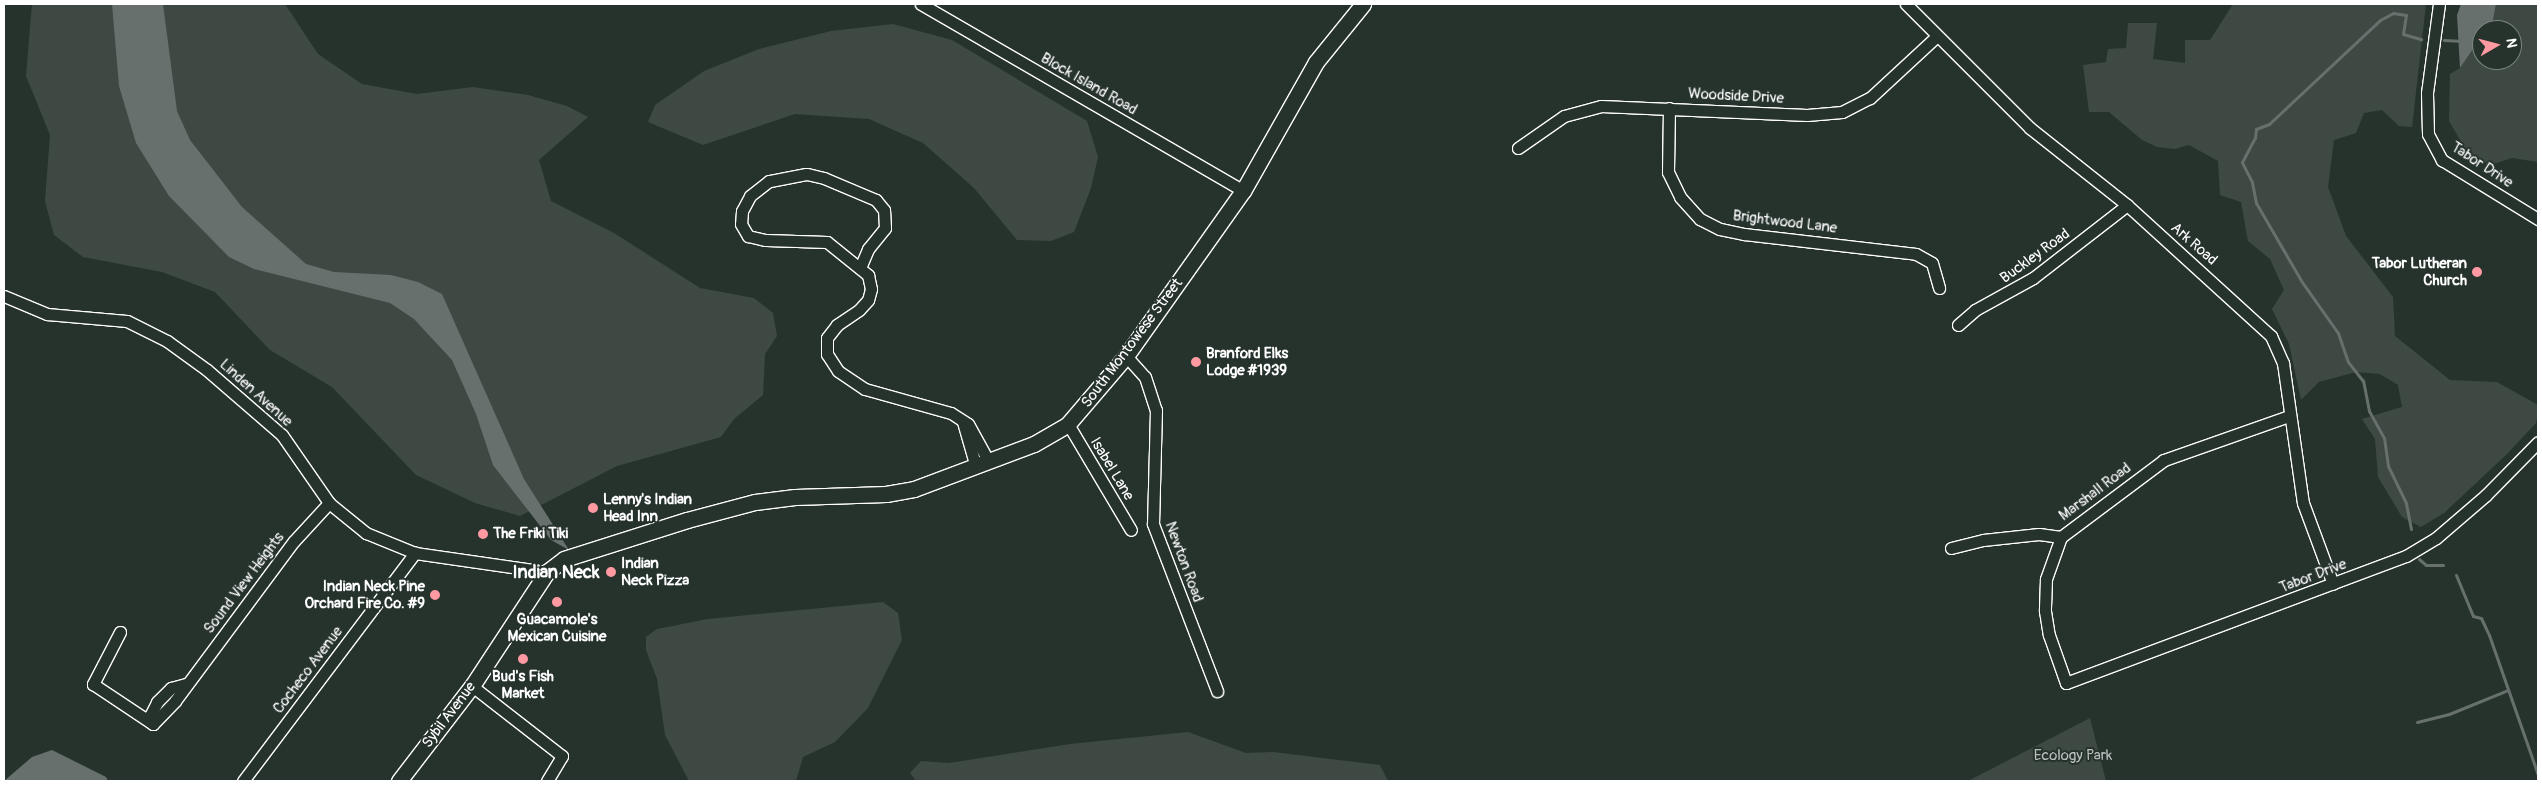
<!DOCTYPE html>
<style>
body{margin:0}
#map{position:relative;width:2542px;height:785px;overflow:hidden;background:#26332d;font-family:Pangolin,sans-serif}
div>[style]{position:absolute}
.green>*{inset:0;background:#3e4944}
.water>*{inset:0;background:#67706c}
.stream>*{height:3px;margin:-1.5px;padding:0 1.5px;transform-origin:1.5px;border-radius:1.5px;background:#67706c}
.roads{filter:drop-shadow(1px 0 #fff) drop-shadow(-1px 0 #fff) drop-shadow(0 1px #fff) drop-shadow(0 -1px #fff)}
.minor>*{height:11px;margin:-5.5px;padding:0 5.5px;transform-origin:5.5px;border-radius:5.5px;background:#26332d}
.secondary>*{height:15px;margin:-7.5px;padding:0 7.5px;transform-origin:7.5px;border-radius:7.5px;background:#26332d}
.dots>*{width:14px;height:14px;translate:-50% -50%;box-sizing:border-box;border:2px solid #26332d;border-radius:50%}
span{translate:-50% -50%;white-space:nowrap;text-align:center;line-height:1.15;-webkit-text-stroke:4px #26332d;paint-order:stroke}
.street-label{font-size:15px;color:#fff}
.poi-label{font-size:15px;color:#fff;font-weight:700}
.right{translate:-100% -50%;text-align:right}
.left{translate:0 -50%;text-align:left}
.park-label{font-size:15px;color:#bbbfbe}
.quarter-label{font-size:18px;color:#fff;font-weight:700}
.frame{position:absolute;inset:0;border:5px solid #fff;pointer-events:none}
.north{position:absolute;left:2472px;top:20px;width:50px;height:50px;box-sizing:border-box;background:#26332d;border:1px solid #7d8581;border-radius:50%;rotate:82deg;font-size:14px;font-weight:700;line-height:20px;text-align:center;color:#fff}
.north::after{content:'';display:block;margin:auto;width:18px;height:22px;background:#ff9aa2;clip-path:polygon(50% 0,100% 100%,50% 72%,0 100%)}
</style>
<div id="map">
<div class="green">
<i style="clip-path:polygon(32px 4px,285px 4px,318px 54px,362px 84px,417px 94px,473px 87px,528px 95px,567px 106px,588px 117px,539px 160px,551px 201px,614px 233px,700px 288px,754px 298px,773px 313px,777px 336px,765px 354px,763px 395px,734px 419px,721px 437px,617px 466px,520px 516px,475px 503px,416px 475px,332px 387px,270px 350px,215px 292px,162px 272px,83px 257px,54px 235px,45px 201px,50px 135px,26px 76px)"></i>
<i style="clip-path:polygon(2233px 4px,2426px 4px,2412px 127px,2399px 126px,2382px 110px,2364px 113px,2356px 133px,2334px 140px,2328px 187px,2346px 236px,2393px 297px,2395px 336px,2450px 380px,2497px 382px,2538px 405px,2538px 416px,2536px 423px,2507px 454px,2444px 513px,2421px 527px,2402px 517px,2378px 477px,2375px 439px,2362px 419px,2402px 407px,2398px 385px,2380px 374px,2356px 372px,2319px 382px,2301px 400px,2289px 344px,2272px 309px,2284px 290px,2270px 259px,2248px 241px,2241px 202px,2220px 195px,2218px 161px,2189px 145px,2175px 149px,2157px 147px,2142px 140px,2109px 112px,2089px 112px,2083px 65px,2106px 62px,2108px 49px,2126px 48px,2128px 23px,2157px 23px,2153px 59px,2185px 63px,2185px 40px,2210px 40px)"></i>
<i style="clip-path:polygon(2496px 4px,2538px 4px,2538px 162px,2512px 158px,2490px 165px,2467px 152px,2449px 121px,2450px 74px,2460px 68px,2482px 36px,2482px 60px,2512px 60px,2512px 30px,2486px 30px,2493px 20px)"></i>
<i style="clip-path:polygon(893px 24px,952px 40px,1087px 121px,1098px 157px,1091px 188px,1074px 232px,1051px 241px,1017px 240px,974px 188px,923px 143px,869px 119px,795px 114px,703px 145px,648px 122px,655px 105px,704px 71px,759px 49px,831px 31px)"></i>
<i style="clip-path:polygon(883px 602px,898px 613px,902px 640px,868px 708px,835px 742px,803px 757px,796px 781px,689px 781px,665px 735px,657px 679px,646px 650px,646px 637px,657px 629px,708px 619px)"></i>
<i style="clip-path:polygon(2090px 718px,2106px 781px,1968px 781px)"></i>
<i style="clip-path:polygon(1188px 732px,1246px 753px,1273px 752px,1380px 765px,1388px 781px,916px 781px,910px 773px,921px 761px,949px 763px,1070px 744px)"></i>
</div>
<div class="water">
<i style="clip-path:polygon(112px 4px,163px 4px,177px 111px,190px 140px,242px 207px,306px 264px,334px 272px,391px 275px,418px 282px,442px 294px,524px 479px,569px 550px,551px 540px,493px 465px,476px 414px,452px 360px,414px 319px,390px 303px,254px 269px,229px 257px,169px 196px,136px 143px,119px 86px)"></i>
<i style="clip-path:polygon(2461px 4px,2496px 4px,2493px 20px,2486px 30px,2482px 30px,2482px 36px,2460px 68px,2457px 15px)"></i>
<i style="clip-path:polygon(52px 750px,106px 777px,108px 781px,4px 781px,32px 757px)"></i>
</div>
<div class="stream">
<i style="left:2444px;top:40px;width:19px;rotate:3deg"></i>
<i style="left:2411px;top:529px;width:26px;rotate:-101deg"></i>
<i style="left:2406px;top:503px;width:41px;rotate:-115.9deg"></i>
<i style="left:2388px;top:466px;width:28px;rotate:-98deg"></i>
<i style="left:2384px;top:438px;width:31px;rotate:-119deg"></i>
<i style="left:2369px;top:411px;width:31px;rotate:-101deg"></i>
<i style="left:2363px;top:381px;width:24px;rotate:-128deg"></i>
<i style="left:2348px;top:362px;width:31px;rotate:-109deg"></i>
<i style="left:2338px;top:333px;width:62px;rotate:-125.2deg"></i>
<i style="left:2302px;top:282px;width:91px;rotate:-120.2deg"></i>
<i style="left:2256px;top:203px;width:21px;rotate:-101deg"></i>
<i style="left:2252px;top:182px;width:22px;rotate:-117deg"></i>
<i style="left:2242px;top:162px;width:27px;rotate:-62deg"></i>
<i style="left:2255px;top:138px;width:9px;rotate:-84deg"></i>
<i style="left:2256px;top:129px;width:14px;rotate:-21deg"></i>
<i style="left:2269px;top:124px;width:152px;rotate:-43.1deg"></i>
<i style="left:2380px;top:20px;width:15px;rotate:-28deg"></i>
<i style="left:2393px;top:13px;width:13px;rotate:9deg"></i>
<i style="left:2406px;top:15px;width:19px;rotate:99deg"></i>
<i style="left:2403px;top:34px;width:19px;rotate:16deg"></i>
<i style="left:2419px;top:559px;width:9px;rotate:41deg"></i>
<i style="left:2426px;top:565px;width:17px"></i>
<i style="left:2456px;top:575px;width:44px;rotate:67.5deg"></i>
<i style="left:2473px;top:616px;width:8px;rotate:14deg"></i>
<i style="left:2481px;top:618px;width:19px;rotate:65deg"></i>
<i style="left:2489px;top:635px;width:148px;rotate:70.7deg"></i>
<i style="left:2417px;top:722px;width:33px;rotate:-14deg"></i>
<i style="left:2449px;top:714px;width:64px;rotate:-22.1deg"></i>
</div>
<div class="roads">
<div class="minor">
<i style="left:921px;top:4px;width:372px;rotate:30.1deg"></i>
<i style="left:1906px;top:4px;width:175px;rotate:45deg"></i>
<i style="left:2030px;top:128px;width:124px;rotate:38.4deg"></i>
<i style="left:2127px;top:205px;width:195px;rotate:42.3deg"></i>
<i style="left:2271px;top:336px;width:30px;rotate:66deg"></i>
<i style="left:2283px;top:363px;width:141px;rotate:81.9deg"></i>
<i style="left:2303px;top:503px;width:86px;rotate:69.7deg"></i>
<i style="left:2439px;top:4px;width:90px;rotate:97.7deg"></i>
<i style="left:2427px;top:93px;width:41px;rotate:88.6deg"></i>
<i style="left:2428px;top:134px;width:30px;rotate:62deg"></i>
<i style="left:2442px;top:160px;width:113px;rotate:31.6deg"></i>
<i style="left:1669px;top:108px;width:64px;rotate:90.9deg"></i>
<i style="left:1668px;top:172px;width:28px;rotate:64deg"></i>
<i style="left:1680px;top:197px;width:30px;rotate:48deg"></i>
<i style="left:1700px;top:219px;width:22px;rotate:27deg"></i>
<i style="left:1720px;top:229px;width:25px;rotate:12deg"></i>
<i style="left:1744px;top:234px;width:173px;rotate:6.6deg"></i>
<i style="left:1916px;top:254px;width:18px;rotate:29deg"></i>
<i style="left:1932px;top:263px;width:26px;rotate:74deg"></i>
<i style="left:1518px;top:148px;width:56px;rotate:-34.8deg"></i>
<i style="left:1564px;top:116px;width:38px;rotate:-15deg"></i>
<i style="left:1601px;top:106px;width:206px;rotate:2.5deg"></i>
<i style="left:1807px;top:115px;width:35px;rotate:-5deg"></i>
<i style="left:1842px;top:112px;width:31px;rotate:-27deg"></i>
<i style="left:1870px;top:98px;width:91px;rotate:-42.8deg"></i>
<i style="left:860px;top:268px;width:21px;rotate:-67deg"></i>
<i style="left:868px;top:249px;width:27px;rotate:-51deg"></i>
<i style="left:885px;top:228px;width:18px;rotate:-93deg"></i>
<i style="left:884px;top:210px;width:13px;rotate:-129deg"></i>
<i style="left:876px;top:200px;width:56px;rotate:-157.1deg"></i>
<i style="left:824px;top:178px;width:18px;rotate:-167deg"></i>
<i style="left:806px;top:174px;width:38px;rotate:169deg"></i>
<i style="left:769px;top:181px;width:24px;rotate:142deg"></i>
<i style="left:750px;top:196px;width:17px;rotate:118deg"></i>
<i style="left:742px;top:211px;width:13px;rotate:94deg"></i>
<i style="left:741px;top:224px;width:14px;rotate:60deg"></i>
<i style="left:748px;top:236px;width:18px;rotate:13deg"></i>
<i style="left:766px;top:240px;width:61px;rotate:1.9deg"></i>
<i style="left:827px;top:242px;width:53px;rotate:38.8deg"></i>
<i style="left:868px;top:275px;width:14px;rotate:78deg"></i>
<i style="left:871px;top:289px;width:11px;rotate:105deg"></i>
<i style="left:868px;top:300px;width:13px;rotate:132deg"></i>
<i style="left:859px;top:310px;width:27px;rotate:146deg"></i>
<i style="left:837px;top:325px;width:16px;rotate:128deg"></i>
<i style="left:827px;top:338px;width:16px;rotate:90deg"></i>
<i style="left:827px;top:354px;width:20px;rotate:57deg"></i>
<i style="left:838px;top:371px;width:32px;rotate:34deg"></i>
<i style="left:865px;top:389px;width:89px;rotate:15.6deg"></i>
<i style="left:951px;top:413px;width:20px;rotate:33deg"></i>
<i style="left:968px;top:424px;width:43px;rotate:61.1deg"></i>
<i style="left:4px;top:296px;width:47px;rotate:22.7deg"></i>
<i style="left:47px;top:314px;width:80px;rotate:5deg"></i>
<i style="left:127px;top:321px;width:45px;rotate:26.6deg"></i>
<i style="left:167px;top:341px;width:49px;rotate:35.9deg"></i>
<i style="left:207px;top:370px;width:99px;rotate:40.9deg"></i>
<i style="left:282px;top:435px;width:83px;rotate:55.3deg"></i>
<i style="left:329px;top:503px;width:48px;rotate:39deg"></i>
<i style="left:366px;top:533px;width:53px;rotate:22.2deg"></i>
<i style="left:415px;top:553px;width:133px;rotate:8.2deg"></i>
<i style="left:1958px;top:325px;width:23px;rotate:-41deg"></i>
<i style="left:1975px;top:310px;width:66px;rotate:-28.9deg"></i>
<i style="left:2033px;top:278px;width:119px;rotate:-37.8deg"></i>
<i style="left:1126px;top:356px;width:28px;rotate:48deg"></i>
<i style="left:1145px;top:377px;width:35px;rotate:72deg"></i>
<i style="left:1156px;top:410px;width:114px;rotate:91.5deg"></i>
<i style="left:1153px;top:524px;width:179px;rotate:69deg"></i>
<i style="left:2289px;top:416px;width:133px;rotate:160.6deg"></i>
<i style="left:2164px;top:460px;width:129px;rotate:143.2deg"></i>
<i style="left:2061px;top:537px;width:45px;rotate:109.7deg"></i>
<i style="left:2046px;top:579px;width:32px;rotate:92deg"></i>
<i style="left:2045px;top:611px;width:24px;rotate:81deg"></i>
<i style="left:2049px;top:635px;width:51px;rotate:70.5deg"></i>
<i style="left:2066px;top:683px;width:363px;rotate:-20.5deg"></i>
<i style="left:2406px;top:556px;width:35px;rotate:-31deg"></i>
<i style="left:2436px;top:538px;width:66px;rotate:-40.7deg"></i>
<i style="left:2486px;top:495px;width:74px;rotate:-45.5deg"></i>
<i style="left:963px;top:422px;width:47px;rotate:73.9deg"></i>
<i style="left:1068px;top:424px;width:123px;rotate:59.3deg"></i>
<i style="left:1951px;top:548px;width:33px;rotate:-14deg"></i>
<i style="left:1983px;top:540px;width:56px;rotate:-6.1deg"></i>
<i style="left:2039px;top:534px;width:22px;rotate:8deg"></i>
<i style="left:120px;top:632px;width:59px;rotate:117.4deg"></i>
<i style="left:93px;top:684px;width:72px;rotate:33.7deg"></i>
<i style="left:472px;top:686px;width:114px;rotate:37.9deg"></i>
<i style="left:562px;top:756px;width:29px;rotate:121deg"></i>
<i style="left:153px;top:724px;width:32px;rotate:-46deg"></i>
<i style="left:175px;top:701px;width:199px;rotate:-53.4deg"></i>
<i style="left:294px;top:541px;width:52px;rotate:-47.4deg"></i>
<i style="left:153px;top:724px;width:9px;rotate:-111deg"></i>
<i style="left:150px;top:716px;width:16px;rotate:-63deg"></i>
<i style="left:157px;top:702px;width:20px;rotate:-45deg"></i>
<i style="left:171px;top:688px;width:16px;rotate:-15deg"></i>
<i style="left:243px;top:781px;width:286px;rotate:-53deg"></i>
</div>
<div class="secondary">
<i style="left:399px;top:781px;width:120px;rotate:-52.5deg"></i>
<i style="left:472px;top:686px;width:136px;rotate:-56.7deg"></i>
<i style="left:547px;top:572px;width:21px;rotate:-37deg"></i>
<i style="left:564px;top:559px;width:129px;rotate:-17.6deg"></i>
<i style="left:687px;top:520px;width:70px;rotate:-14.8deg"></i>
<i style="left:755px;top:502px;width:40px;rotate:-7.1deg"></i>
<i style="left:795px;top:497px;width:91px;rotate:-1.9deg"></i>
<i style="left:886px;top:494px;width:28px;rotate:-10deg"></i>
<i style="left:914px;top:489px;width:128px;rotate:-20.6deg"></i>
<i style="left:1034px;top:444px;width:39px;rotate:-30deg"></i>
<i style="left:1068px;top:424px;width:89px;rotate:-49.5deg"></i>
<i style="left:1126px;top:356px;width:202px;rotate:-54.7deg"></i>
<i style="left:1243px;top:191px;width:148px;rotate:-60.5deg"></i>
<i style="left:1316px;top:62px;width:75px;rotate:-51deg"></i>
</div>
</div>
<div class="dots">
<i style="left:2477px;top:272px;background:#ff9aa2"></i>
<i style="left:1196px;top:362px;background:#ff9aa2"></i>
<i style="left:593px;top:508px;background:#ff9aa2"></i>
<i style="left:483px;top:534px;background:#ff9aa2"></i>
<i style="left:611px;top:572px;background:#ff9aa2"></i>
<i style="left:435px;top:595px;background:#ff9aa2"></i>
<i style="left:557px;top:602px;background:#ff9aa2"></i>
<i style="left:523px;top:659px;background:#ff9aa2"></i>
</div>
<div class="street-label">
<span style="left:1089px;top:84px;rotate:30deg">Block Island Road</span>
<span style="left:1736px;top:96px;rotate:3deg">Woodside Drive</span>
<span style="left:2482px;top:165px;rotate:33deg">Tabor Drive</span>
<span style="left:1785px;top:222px;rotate:7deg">Brightwood Lane</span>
<span style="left:2194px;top:244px;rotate:41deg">Ark Road</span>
<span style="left:2035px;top:256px;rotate:-36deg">Buckley Road</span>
<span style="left:1132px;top:343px;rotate:-53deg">South Montowese Street</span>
<span style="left:256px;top:393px;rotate:42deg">Linden Avenue</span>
<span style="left:1112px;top:469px;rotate:59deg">Isabel Lane</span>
<span style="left:2095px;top:492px;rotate:-37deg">Marshall Road</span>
<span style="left:1184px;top:562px;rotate:70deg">Newton Road</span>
<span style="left:2313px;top:576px;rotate:-21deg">Tabor Drive</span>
<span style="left:244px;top:583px;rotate:-53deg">Sound View Heights</span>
<span style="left:308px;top:670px;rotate:-53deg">Cocheco Avenue</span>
<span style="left:449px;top:715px;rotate:-53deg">Sybil Avenue</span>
</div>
<div class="poi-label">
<span class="right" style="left:2467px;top:272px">Tabor Lutheran<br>Church</span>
<span class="left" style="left:1206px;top:362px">Branford Elks<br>Lodge #1939</span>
<span class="left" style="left:603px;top:508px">Lenny's Indian<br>Head Inn</span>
<span class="left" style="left:493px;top:534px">The Friki Tiki</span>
<span class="left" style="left:621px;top:572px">Indian<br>Neck Pizza</span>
<span class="right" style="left:425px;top:595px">Indian Neck Pine<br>Orchard Fire Co. #9</span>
<span style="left:557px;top:628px">Guacamole's<br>Mexican Cuisine</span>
<span style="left:523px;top:685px">Bud's Fish<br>Market</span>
</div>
<div class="park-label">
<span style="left:2073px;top:756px">Ecology Park</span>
</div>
<div class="quarter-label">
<span style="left:556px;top:573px">Indian Neck</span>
</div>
<div class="frame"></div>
<div class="north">N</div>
</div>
